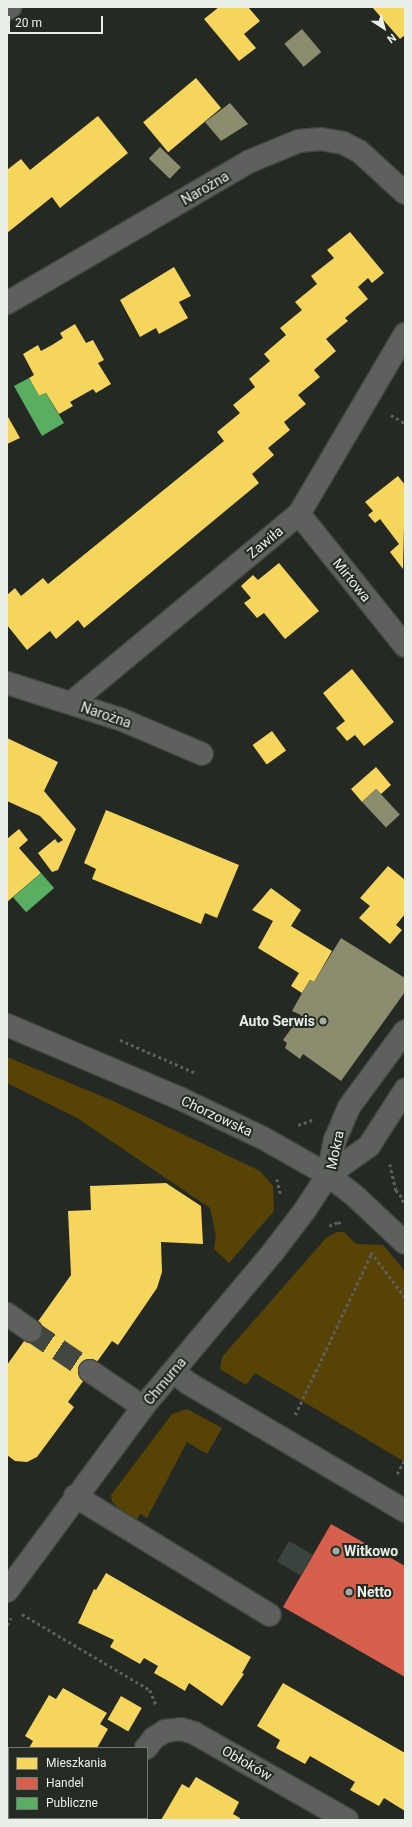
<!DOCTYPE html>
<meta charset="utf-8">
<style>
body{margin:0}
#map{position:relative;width:412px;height:1827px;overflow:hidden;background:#252924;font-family:Roboto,sans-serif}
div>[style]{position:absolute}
.green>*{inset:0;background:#564305}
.homes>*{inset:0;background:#f6d55c;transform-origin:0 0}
.shops>*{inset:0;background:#d6604d}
.public>*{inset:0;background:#5aae61;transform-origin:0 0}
.industry>*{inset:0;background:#8c8c6e;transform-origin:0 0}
.building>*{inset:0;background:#3a443e;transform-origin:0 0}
.minor-tunnel>*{height:22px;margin-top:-11px;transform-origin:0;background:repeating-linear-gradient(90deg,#434742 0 22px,transparent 0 33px)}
.path>*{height:2.5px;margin-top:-1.25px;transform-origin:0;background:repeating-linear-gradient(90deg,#5c5f5b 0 3px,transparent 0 6px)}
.roads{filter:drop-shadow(1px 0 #434642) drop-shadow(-1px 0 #434642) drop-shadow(0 1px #434642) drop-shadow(0 -1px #434642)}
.minor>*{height:22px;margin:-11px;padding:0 11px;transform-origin:11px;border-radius:11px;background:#5d605c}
.dots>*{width:11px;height:11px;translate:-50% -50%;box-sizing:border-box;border:2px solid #242b22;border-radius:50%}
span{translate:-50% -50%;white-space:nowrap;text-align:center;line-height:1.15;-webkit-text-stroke:4px #242b22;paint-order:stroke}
.street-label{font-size:14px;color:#eaefe9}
.poi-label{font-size:14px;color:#eaefe9;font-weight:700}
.right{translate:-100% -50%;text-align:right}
.left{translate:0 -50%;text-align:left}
.frame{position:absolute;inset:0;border:8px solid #eaefe9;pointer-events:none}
.legend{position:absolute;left:8px;top:1747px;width:140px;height:72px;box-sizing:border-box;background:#242b22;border:1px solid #737972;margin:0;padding:5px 7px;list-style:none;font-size:12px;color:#eaefe9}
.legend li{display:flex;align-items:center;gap:8px;height:20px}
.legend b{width:20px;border:1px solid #737972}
.north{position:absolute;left:364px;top:8px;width:40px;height:40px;-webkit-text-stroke:3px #242b22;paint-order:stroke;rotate:144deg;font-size:11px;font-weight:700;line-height:16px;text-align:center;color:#eaefe9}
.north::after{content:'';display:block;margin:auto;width:14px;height:18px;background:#eaefe9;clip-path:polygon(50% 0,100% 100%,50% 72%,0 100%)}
.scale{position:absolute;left:8px;top:16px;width:95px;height:18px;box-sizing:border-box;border:2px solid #eaefe9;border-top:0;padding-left:5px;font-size:12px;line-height:14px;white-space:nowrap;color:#eaefe9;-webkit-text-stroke:3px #242b22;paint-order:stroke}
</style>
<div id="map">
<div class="green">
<i style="clip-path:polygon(7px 1057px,111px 1100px,260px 1171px,273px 1186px,274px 1211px,229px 1263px,214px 1249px,216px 1235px,210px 1208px,77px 1118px,7px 1083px)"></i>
<i style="clip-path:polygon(337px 1232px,344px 1232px,356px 1244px,383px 1245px,405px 1271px,405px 1462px,255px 1373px,246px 1385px,220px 1369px,222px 1357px,326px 1238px)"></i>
<i style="clip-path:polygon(187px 1409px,222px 1428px,207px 1454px,187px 1442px,147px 1518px,140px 1514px,135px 1523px,112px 1502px,111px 1495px,172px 1414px)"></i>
</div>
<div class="homes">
<i style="clip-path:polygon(219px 7px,248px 7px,260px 21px,244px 34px,256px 48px,239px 61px,204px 19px)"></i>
<i style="clip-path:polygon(372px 7px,405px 7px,405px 35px,400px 39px)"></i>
<i style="left:196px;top:78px;width:39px;height:69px;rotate:50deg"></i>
<i style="clip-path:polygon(98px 116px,128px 153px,60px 208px,52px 197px,7px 233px,7px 170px,21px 159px,30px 170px)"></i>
<i style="clip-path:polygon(350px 232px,384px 273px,372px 283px,368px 278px,358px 287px,368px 299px,345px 318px,348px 321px,326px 339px,336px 351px,314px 370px,320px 377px,298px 395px,306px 404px,284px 422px,290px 430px,268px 448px,274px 455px,252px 474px,259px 483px,84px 628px,78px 620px,56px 639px,50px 631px,27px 650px,7px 625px,7px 595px,15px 588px,21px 596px,43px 578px,48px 584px,224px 441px,217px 432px,240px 413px,233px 405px,255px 387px,249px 379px,270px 361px,264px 354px,286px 335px,280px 328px,302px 310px,295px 302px,317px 284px,311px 276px,334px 258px,327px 250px)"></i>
<i style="clip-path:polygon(174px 267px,191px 296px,179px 302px,188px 318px,159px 334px,156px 328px,140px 337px,120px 300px)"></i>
<i style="clip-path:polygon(75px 324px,86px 343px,93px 340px,104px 360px,98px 363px,111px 384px,96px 393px,93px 389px,70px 402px,73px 406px,59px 414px,46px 393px,39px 396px,29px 378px,34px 375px,23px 354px,38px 345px,41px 351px,52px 345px,63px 338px,60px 333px)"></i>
<i style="clip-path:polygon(7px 415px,20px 438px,7px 444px)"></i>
<i style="clip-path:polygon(398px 476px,405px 485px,403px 569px,390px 552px,399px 544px,380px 519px,375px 523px,368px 515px,373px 511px,365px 502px)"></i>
<i style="clip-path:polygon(279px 563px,319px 611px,285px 639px,264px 613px,257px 618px,244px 603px,251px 598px,241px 586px,253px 575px,258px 580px)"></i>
<i style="clip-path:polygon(352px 669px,394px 722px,364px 746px,355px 735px,347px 741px,336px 728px,345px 721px,323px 693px)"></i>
<i style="left:272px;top:731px;width:24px;height:24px;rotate:54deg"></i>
<i style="clip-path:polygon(7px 738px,58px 762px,44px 791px,76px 829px,58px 870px,52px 872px,38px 853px,55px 839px,58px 843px,63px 840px,40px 816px,7px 801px)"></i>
<i style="clip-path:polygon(376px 767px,391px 785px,381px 794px,376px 789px,362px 802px,351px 789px)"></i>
<i style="clip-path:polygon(106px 810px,239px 865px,217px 918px,205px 913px,201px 924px,92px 879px,96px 869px,84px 863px)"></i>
<i style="clip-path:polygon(19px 829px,28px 840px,19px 848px,41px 873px,7px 902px,7px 839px)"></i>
<i style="clip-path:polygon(388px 866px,405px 880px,405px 914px,396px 925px,402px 930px,390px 944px,359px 918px,370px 906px,360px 898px)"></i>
<i style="clip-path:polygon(271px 888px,301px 910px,291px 926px,332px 951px,314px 982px,310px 980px,302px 993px,291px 986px,299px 973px,258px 948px,273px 921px,252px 910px)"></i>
<i style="clip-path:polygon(166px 1183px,201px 1206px,203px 1244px,161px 1242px,162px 1272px,157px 1288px,118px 1345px,112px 1341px,68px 1402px,74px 1407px,37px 1457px,27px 1462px,15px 1461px,7px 1455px,7px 1365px,71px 1275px,68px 1211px,91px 1210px,90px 1186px)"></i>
<i style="clip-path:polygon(106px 1573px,251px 1657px,242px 1673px,244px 1674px,222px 1706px,189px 1683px,185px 1691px,170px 1682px,154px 1673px,158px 1666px,144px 1658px,140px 1664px,110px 1647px,114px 1640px,78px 1623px,94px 1589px,96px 1590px)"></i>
<i style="clip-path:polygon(283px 1683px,405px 1753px,405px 1811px,384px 1798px,379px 1806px,350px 1790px,355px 1782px,310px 1756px,305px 1764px,276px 1748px,280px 1740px,257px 1726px)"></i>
<i style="clip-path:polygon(63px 1688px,107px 1713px,100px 1724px,108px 1729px,97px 1748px,29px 1748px,33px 1741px,25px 1736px,49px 1695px,56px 1699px)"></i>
<i style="left:121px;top:1696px;width:24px;height:27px;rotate:30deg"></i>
<i style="clip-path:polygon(196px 1777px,239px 1802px,233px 1814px,240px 1818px,239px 1820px,161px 1820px,182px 1784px,189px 1788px)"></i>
<i style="clip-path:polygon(7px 1795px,9px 1818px,46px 1820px,7px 1820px)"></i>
</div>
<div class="shops">
<i style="clip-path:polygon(331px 1524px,405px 1566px,405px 1677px,283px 1607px)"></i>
</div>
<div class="public">
<i style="clip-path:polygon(29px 378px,39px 396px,46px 393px,64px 423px,42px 436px,14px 386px)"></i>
<i style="left:41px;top:873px;width:20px;height:37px;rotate:49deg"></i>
</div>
<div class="industry">
<i style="left:302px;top:29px;width:30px;height:23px;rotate:50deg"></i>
<i style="clip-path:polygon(230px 103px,248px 124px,221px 141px,205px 122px)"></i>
<i style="left:160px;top:147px;width:29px;height:16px;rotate:44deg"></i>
<i style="left:376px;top:789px;width:35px;height:19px;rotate:47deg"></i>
<i style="clip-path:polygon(341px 938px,405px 978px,405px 992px,341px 1081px,303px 1054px,300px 1059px,285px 1048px,287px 1043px,283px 1040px,301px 1015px,292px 1011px,302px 993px,310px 980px,314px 982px)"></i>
</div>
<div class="building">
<i style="left:289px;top:1541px;width:28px;height:24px;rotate:30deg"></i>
</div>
<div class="minor-tunnel">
<i style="left:31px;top:1331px;width:71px;rotate:34.1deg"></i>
</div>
<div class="path">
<i style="left:391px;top:415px;width:16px;rotate:30deg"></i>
<i style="left:120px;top:1040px;width:83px;rotate:23.5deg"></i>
<i style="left:298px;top:1125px;width:15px;rotate:-20deg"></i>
<i style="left:390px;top:1164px;width:27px;rotate:77deg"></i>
<i style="left:396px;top:1190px;width:13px;rotate:51deg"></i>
<i style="left:404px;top:1200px;width:3px;rotate:135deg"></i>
<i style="left:277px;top:1179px;width:17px;rotate:77deg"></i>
<i style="left:329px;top:1226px;width:10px;rotate:-24deg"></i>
<i style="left:338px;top:1222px;width:5px;rotate:22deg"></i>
<i style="left:371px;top:1252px;width:56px;rotate:52.9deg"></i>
<i style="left:295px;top:1415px;width:180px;rotate:-64.7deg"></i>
<i style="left:397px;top:1474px;width:17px;rotate:-62deg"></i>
<i style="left:22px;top:1614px;width:149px;rotate:30.7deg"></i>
<i style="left:150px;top:1690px;width:16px;rotate:68deg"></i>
<i style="left:7px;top:1625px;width:8px;rotate:-60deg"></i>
</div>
<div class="roads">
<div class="minor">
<i style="left:7px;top:9px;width:4px;rotate:-34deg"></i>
<i style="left:7px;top:303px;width:279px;rotate:-30.3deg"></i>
<i style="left:248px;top:162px;width:55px;rotate:-22.4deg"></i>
<i style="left:299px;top:141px;width:22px;rotate:-5deg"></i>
<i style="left:321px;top:139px;width:22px;rotate:10deg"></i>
<i style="left:343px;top:143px;width:18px;rotate:27deg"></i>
<i style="left:359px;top:151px;width:62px;rotate:42.4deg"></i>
<i style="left:299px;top:514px;width:169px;rotate:51.2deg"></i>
<i style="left:7px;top:683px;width:119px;rotate:17.7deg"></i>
<i style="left:120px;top:719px;width:89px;rotate:23.1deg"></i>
<i style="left:71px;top:703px;width:296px;rotate:-39.7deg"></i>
<i style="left:299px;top:514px;width:209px;rotate:-59.5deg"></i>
<i style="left:7px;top:1025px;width:187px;rotate:23deg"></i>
<i style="left:179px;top:1098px;width:93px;rotate:25.5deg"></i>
<i style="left:263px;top:1138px;width:75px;rotate:29.6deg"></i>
<i style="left:328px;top:1175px;width:36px;rotate:38deg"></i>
<i style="left:356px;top:1197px;width:67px;rotate:43.2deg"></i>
<i style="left:328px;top:1175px;width:50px;rotate:-35.3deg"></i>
<i style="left:369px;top:1146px;width:67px;rotate:-57.3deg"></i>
<i style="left:7px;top:1314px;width:29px;rotate:35deg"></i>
<i style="left:90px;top:1371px;width:64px;rotate:34.2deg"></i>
<i style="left:174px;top:1372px;width:18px;rotate:38deg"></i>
<i style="left:188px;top:1383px;width:252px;rotate:30.5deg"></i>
<i style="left:75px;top:1496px;width:228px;rotate:31.4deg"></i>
<i style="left:7px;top:1591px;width:229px;rotate:-53.5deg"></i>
<i style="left:143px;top:1407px;width:202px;rotate:-50deg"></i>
<i style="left:273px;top:1252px;width:53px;rotate:-52.7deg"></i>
<i style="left:305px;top:1210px;width:42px;rotate:-56.7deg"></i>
<i style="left:328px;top:1175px;width:36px;rotate:-79deg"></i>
<i style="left:335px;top:1140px;width:36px;rotate:-67deg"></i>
<i style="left:349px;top:1107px;width:94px;rotate:-53.6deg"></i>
<i style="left:146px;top:1748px;width:13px;rotate:-51deg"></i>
<i style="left:154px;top:1738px;width:13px;rotate:-32deg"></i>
<i style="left:165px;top:1731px;width:16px;rotate:-7deg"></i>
<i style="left:181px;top:1729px;width:14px;rotate:17deg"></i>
<i style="left:194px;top:1733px;width:176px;rotate:29.6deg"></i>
<i style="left:105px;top:1820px;width:2px;rotate:-63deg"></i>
</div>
</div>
<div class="dots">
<i style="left:323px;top:1021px;background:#a5aaa4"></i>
<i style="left:336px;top:1551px;background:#a5aaa4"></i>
<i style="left:349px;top:1592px;background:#a5aaa4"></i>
</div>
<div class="street-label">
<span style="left:205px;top:188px;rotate:-30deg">Narożna</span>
<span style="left:265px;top:542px;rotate:-40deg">Zawiła</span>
<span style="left:352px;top:580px;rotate:51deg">Mirtowa</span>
<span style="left:106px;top:715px;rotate:19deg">Narożna</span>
<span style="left:217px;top:1116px;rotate:25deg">Chorzowska</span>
<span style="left:335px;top:1150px;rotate:-78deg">Mokra</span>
<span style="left:165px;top:1381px;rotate:-50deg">Chmurna</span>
<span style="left:247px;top:1763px;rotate:30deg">Obłoków</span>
</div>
<div class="poi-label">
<span class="right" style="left:315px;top:1021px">Auto Serwis</span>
<span class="left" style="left:344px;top:1551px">Witkowo</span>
<span class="left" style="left:357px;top:1592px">Netto</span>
</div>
<div class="frame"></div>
<ul class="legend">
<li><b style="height:11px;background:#f6d55c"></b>Mieszkania</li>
<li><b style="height:11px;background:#d6604d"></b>Handel</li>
<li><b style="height:11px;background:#5aae61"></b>Publiczne</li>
</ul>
<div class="north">N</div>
<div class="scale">20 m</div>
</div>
